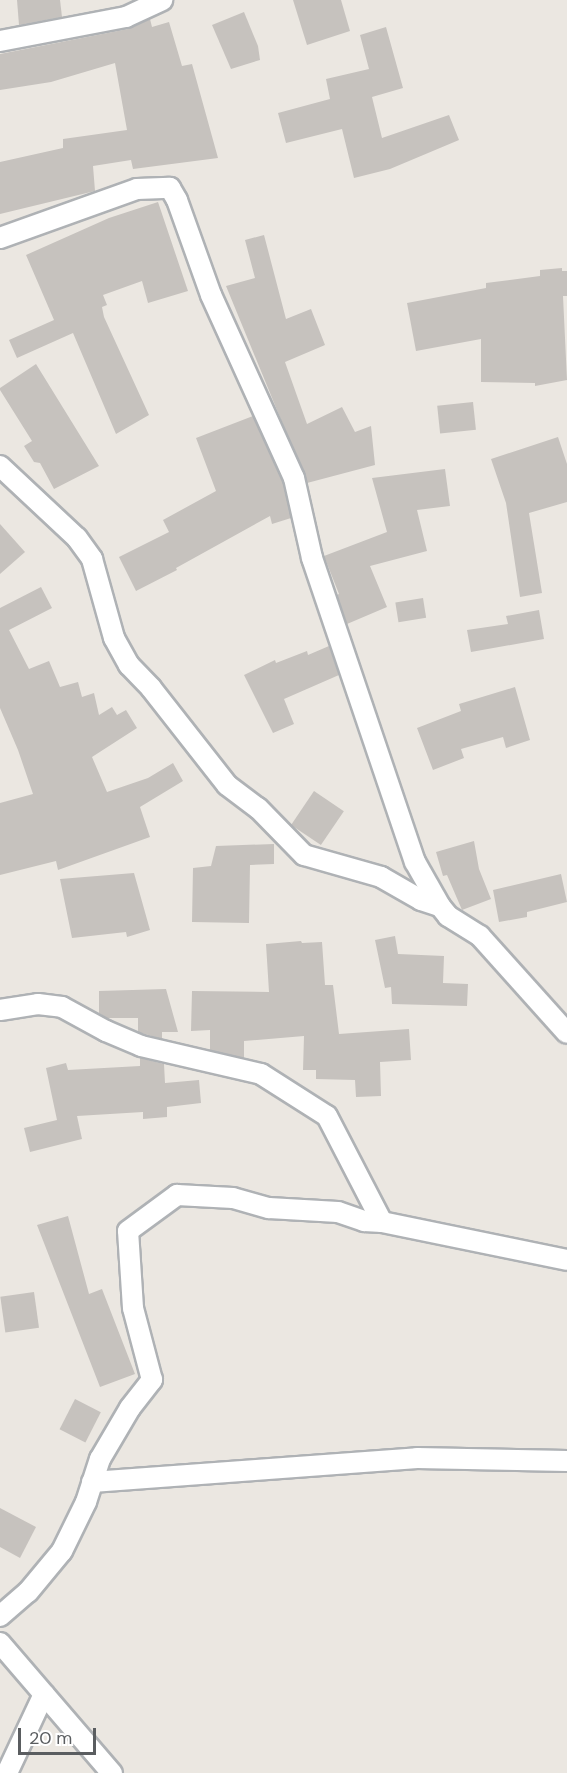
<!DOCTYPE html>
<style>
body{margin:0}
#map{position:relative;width:567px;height:1773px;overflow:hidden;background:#ebe7e1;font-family:"DM Sans",sans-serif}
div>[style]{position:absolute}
.building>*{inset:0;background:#c6c2be;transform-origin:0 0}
.roads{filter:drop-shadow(2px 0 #afb2b5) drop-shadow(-2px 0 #afb2b5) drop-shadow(0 2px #afb2b5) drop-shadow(0 -2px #afb2b5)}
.street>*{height:20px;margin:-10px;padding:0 10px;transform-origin:10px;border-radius:10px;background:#fff}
span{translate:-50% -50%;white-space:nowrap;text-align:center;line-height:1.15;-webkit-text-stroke:5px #fff;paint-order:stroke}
.scale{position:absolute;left:18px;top:1728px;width:78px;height:27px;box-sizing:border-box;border:3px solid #5a5d60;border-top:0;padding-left:8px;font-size:18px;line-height:21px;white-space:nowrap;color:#5a5d60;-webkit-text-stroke:4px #fff;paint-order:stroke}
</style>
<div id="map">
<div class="building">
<i style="clip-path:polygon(17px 0,60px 0,62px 17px,19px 25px)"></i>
<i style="clip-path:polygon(293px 0,341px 0,350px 31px,307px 45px)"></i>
<i style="clip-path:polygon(244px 12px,258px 46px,260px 60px,231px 69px,212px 25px)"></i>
<i style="clip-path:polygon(150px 19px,152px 27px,169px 22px,182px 66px,192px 64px,218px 158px,133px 169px,131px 160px,93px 166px,95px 191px,0 214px,0 162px,63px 148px,63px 139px,127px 130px,115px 63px,51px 82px,0 90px,0 54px,128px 29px)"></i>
<i style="clip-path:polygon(386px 27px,403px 88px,372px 97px,382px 138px,449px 115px,459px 140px,390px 169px,354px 178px,342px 129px,286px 143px,278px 113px,330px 99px,326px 79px,369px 69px,360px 35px)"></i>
<i style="clip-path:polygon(158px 202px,188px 291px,148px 303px,142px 281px,103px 295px,107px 305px,102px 307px,104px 317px,149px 415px,116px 434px,73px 333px,17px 358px,9px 340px,54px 320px,26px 255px,109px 218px)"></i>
<i style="clip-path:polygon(264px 235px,286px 319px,311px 309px,325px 345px,285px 362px,307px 424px,342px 407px,355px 432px,371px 426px,375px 465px,307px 483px,226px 286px,255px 278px,245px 240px)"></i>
<i style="clip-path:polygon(562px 268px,562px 271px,567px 271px,567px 296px,563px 296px,567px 380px,535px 386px,535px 383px,481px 382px,481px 339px,416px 351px,407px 303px,486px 288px,486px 283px,540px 276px,540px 270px)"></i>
<i style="clip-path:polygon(36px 364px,99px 466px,54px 489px,40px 463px,34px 462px,24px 446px,32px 441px,0 390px,0 388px)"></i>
<i style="left:473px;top:402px;width:28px;height:36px;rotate:84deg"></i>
<i style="clip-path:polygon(253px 416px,283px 482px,291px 518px,272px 524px,270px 516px,176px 568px,177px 570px,136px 591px,119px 557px,169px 532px,163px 520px,216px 491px,196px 438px)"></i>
<i style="clip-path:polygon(558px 437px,567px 464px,567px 502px,529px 513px,542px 593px,520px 597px,506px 503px,491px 459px)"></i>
<i style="clip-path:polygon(445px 469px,450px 506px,417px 510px,427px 551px,370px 566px,387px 607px,347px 624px,337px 595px,339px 594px,324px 556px,387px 532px,372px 478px)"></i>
<i style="clip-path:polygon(0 524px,25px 552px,0 574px)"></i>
<i style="clip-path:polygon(41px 587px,52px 608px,9px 630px,29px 669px,49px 661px,60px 687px,78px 682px,82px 697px,94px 693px,99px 715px,112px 707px,117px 715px,126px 710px,137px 728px,92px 757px,107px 792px,148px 778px,173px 763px,183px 781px,140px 807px,150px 837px,58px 870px,56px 861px,0 875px,0 803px,33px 794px,18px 750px,0 708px,0 608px)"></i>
<i style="left:423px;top:598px;width:20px;height:28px;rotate:81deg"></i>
<i style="clip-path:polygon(539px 610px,544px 639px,471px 652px,467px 630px,508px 624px,506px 616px)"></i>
<i style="clip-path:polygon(329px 646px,339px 675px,284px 699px,294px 724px,273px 733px,244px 675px,275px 660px,276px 663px,307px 651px,308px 655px)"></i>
<i style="clip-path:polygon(515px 687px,530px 740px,506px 748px,503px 737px,461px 749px,464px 758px,433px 770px,417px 728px,461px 711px,459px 704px)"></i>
<i style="left:314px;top:791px;width:36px;height:41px;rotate:34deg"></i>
<i style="clip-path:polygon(474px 841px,479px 869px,491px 899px,462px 910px,447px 875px,443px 876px,436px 852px)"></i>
<i style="clip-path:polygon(274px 844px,274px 864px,250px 865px,249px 923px,192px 922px,193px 868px,211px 866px,216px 846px)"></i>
<i style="clip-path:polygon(134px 873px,150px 930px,127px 937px,126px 932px,72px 938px,60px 879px)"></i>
<i style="clip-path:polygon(561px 874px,567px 902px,527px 912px,527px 917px,499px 922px,493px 890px)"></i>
<i style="clip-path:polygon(395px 936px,398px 954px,444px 956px,443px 983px,468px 984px,467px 1006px,392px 1004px,391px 987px,385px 988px,375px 940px)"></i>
<i style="clip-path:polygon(301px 941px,302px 943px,322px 942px,325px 985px,333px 985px,339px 1034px,409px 1029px,411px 1060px,380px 1062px,381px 1096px,356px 1097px,355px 1080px,316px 1079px,316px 1070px,303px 1070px,304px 1036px,244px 1041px,244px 1058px,210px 1050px,210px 1030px,191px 1031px,192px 991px,269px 992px,266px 944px)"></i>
<i style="clip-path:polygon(166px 989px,178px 1032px,162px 1032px,162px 1039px,138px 1032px,138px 1018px,107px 1018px,99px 1013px,99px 991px)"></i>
<i style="clip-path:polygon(140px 1058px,164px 1064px,165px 1083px,199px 1080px,201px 1103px,167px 1107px,167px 1117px,143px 1119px,143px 1112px,77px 1116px,82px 1139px,30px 1152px,24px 1128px,57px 1120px,46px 1068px,66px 1063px,68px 1070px,140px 1066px)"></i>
<i style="clip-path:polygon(68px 1216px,89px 1294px,102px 1289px,135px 1374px,100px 1387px,37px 1225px)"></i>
<i style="left:34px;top:1292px;width:36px;height:34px;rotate:82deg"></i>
<i style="left:75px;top:1399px;width:29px;height:34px;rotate:27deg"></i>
<i style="clip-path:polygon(0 1508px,36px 1527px,20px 1558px,0 1547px)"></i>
</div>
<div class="roads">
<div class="street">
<i style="left:0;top:41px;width:128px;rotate:-10.8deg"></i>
<i style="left:126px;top:17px;width:40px;rotate:-25deg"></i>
<i style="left:0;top:238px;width:145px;rotate:-19.7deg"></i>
<i style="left:137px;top:189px;width:33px;rotate:-2deg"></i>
<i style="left:170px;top:188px;width:14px;rotate:60deg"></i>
<i style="left:177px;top:200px;width:101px;rotate:70.3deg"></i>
<i style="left:211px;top:295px;width:201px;rotate:65.6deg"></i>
<i style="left:294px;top:478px;width:82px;rotate:77.3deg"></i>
<i style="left:312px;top:558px;width:321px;rotate:71.3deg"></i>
<i style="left:415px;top:862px;width:51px;rotate:60.4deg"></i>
<i style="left:0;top:466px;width:105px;rotate:43.1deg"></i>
<i style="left:77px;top:538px;width:26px;rotate:54deg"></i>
<i style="left:92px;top:559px;width:82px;rotate:74.4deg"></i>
<i style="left:114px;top:638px;width:31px;rotate:61deg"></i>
<i style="left:129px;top:665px;width:32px;rotate:46deg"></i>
<i style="left:151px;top:688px;width:123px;rotate:51.9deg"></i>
<i style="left:227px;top:785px;width:39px;rotate:37deg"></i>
<i style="left:258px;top:808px;width:66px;rotate:45.6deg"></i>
<i style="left:304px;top:855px;width:80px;rotate:15.9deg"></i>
<i style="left:381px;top:877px;width:46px;rotate:29.9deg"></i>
<i style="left:421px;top:900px;width:20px;rotate:18deg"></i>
<i style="left:440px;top:906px;width:13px;rotate:51deg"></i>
<i style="left:448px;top:916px;width:38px;rotate:32deg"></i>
<i style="left:480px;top:936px;width:130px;rotate:48.1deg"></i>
<i style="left:0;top:1010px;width:38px;rotate:-9deg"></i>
<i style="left:38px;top:1004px;width:24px;rotate:7deg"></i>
<i style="left:62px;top:1007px;width:50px;rotate:28.6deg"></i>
<i style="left:106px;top:1031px;width:38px;rotate:23deg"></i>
<i style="left:141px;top:1046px;width:123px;rotate:13.1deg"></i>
<i style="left:261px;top:1074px;width:78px;rotate:32.5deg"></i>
<i style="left:327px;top:1116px;width:119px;rotate:62.6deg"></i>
<i style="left:92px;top:1482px;width:326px;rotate:-4.2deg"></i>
<i style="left:417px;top:1458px;width:150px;rotate:1.1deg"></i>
<i style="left:0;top:1616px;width:37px;rotate:-41deg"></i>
<i style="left:28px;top:1592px;width:53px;rotate:-50.3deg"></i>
<i style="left:62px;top:1551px;width:55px;rotate:-63.9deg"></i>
<i style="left:86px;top:1502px;width:45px;rotate:-72deg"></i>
<i style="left:100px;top:1459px;width:59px;rotate:-59.5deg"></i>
<i style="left:130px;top:1408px;width:36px;rotate:-52deg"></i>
<i style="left:152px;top:1380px;width:74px;rotate:-104.8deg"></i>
<i style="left:133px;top:1308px;width:77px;rotate:-93.7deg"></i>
<i style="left:128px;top:1231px;width:61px;rotate:-36.3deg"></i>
<i style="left:177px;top:1195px;width:56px;rotate:3.1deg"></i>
<i style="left:233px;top:1198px;width:37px;rotate:16deg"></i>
<i style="left:269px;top:1208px;width:69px;rotate:3.3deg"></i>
<i style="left:338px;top:1212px;width:28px;rotate:19deg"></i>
<i style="left:364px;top:1221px;width:18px;rotate:3deg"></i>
<i style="left:382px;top:1222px;width:189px;rotate:11.6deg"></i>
<i style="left:0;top:1643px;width:172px;rotate:49.3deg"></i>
<i style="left:7px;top:1773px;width:87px;rotate:-64.9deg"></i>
</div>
</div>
<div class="scale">20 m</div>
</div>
